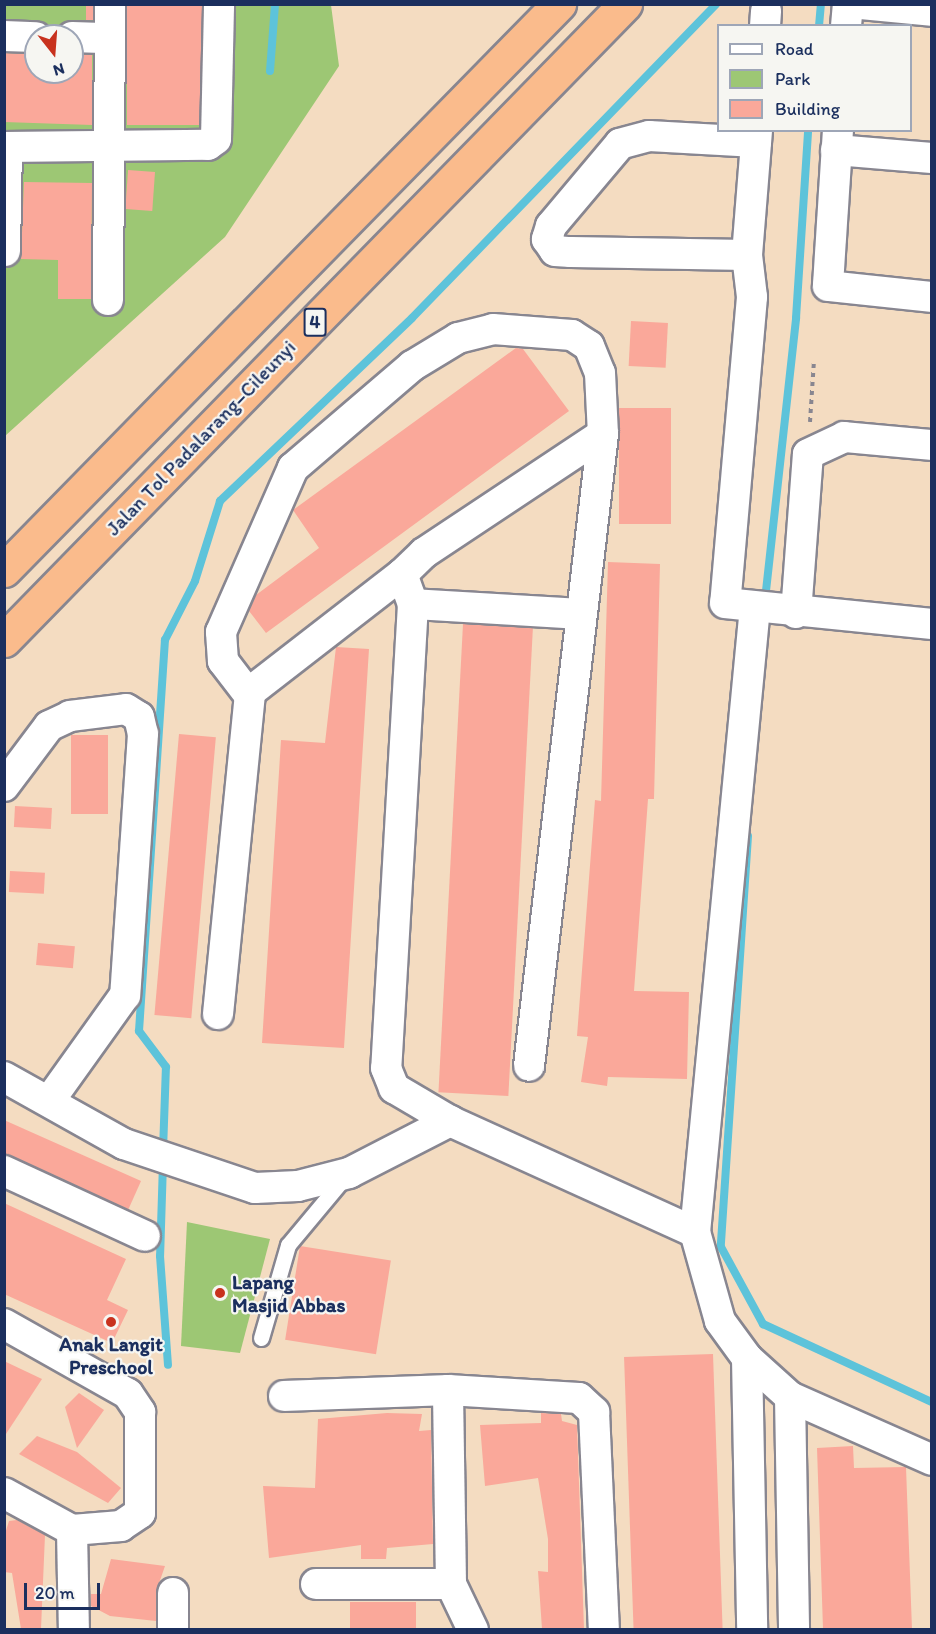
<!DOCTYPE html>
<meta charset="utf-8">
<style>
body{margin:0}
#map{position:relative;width:936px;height:1634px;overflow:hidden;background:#f4dcc1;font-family:Itim,sans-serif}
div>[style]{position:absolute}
.green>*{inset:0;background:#9dc774}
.stream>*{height:8px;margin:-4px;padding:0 4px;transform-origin:4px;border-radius:4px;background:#5dc3da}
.building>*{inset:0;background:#faa89a;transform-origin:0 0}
.path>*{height:4px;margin-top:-2px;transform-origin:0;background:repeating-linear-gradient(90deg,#888690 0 4.5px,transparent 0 9px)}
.roads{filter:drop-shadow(2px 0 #888690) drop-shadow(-2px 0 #888690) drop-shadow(0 2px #888690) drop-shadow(0 -2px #888690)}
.lane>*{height:15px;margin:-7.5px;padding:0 7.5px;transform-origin:7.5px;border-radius:7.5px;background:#fff}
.street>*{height:30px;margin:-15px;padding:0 15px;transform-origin:15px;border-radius:15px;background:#fff}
.highway>*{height:33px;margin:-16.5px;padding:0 16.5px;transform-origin:16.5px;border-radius:16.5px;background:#fabb8c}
.dots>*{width:16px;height:16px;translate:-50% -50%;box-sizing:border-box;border:3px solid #f6f6f2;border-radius:50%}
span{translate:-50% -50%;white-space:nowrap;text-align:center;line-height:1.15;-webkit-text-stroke:4.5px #f6f6f2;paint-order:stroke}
.shield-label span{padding:2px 4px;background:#f6f6f2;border:2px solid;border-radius:4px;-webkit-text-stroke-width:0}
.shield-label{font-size:18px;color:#1b2f5e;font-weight:700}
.street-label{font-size:20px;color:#1b2f5e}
.poi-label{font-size:20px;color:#1b2f5e;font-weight:700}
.left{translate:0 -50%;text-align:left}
.frame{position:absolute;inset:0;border:6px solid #1b2f5e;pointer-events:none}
.legend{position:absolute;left:717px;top:24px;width:195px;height:108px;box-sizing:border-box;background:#f6f6f2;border:2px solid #9ea6b7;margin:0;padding:8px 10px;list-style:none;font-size:18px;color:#1b2f5e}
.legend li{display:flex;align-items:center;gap:12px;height:30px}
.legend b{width:30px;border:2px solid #9ea6b7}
.north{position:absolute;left:24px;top:24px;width:60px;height:60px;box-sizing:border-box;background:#f6f6f2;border:2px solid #9ea6b7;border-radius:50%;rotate:163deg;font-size:16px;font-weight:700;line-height:24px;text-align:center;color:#1b2f5e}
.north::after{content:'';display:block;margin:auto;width:21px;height:27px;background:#c8321e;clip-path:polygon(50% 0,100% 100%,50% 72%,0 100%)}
.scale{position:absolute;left:24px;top:1583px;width:76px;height:27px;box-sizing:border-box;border:3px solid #1b2f5e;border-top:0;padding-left:8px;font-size:18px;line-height:21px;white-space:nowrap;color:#1b2f5e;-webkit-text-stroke:4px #f6f6f2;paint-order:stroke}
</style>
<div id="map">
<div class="green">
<i style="clip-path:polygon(evenodd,4px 5px,331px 5px,339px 66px,225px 237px,5px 436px,4px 5px,36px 36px,72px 36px,72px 72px,36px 72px,36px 36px)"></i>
<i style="clip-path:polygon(187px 1222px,270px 1239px,240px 1353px,181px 1346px)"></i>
</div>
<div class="stream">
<i style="left:819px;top:26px;width:22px;rotate:-85deg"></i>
<i style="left:270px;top:71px;width:67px;rotate:-85.7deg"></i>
<i style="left:765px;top:600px;width:284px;rotate:-83.7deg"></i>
<i style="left:796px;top:318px;width:188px;rotate:-86.3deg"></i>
<i style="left:748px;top:836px;width:412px;rotate:93.8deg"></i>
<i style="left:721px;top:1247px;width:88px;rotate:61.4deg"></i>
<i style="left:763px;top:1324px;width:186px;rotate:24.8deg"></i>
<i style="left:163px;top:1151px;width:84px;rotate:-88deg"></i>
<i style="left:166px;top:1067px;width:45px;rotate:-126.9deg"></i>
<i style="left:139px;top:1031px;width:392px;rotate:-86.2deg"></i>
<i style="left:165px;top:640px;width:66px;rotate:-63deg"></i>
<i style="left:195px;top:581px;width:84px;rotate:-72.6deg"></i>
<i style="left:220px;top:501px;width:265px;rotate:-43.6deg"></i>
<i style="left:412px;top:318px;width:437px;rotate:-45.9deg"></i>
<i style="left:163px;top:1163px;width:93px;rotate:91.8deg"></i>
<i style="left:160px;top:1256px;width:109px;rotate:85.8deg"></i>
</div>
<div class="building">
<i style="left:86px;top:4px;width:7px;height:16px"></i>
<i style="left:127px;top:4px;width:75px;height:121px"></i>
<i style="clip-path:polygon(4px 53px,36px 54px,36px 72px,72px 72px,72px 54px,92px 55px,92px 125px,4px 122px)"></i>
<i style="left:155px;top:172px;width:39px;height:27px;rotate:94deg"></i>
<i style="clip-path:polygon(24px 182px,92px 183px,91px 299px,58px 299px,58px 260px,21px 259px)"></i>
<i style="left:631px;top:321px;width:37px;height:45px;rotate:3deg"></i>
<i style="clip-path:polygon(516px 348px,523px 349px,569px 411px,266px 633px,249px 611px,256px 595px,319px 548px,293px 510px)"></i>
<i style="left:619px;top:408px;width:52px;height:116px"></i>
<i style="clip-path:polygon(608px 562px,660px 564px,654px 799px,648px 799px,634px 991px,689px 992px,687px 1079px,608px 1077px,607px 1086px,581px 1082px,588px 1037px,577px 1036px,595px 800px,601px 801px)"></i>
<i style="left:463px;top:624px;width:70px;height:469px;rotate:3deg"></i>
<i style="clip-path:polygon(336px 647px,369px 649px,344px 1048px,262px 1043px,281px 740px,325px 743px)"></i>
<i style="left:179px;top:734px;width:37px;height:282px;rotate:5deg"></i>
<i style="left:71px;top:735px;width:37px;height:79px"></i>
<i style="left:15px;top:806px;width:37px;height:21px;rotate:3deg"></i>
<i style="left:10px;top:871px;width:35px;height:21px;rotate:3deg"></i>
<i style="left:38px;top:943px;width:37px;height:22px;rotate:5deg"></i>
<i style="left:4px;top:1120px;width:150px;height:34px;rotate:24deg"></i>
<i style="clip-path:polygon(4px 1203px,126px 1259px,107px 1300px,128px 1310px,112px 1343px,4px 1294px)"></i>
<i style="left:300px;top:1246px;width:92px;height:95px;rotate:9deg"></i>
<i style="left:713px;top:1354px;width:275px;height:89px;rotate:88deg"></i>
<i style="clip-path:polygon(4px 1361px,42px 1379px,4px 1437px)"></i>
<i style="clip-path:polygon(79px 1393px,104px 1410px,77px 1448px,65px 1407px)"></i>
<i style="clip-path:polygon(387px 1413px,422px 1414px,419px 1431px,431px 1430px,433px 1544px,387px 1548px,386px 1559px,361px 1559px,361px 1545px,269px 1558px,263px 1486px,315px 1488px,318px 1419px)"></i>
<i style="clip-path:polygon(541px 1413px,561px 1414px,562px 1421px,577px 1425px,584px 1629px,542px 1629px,538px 1571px,548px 1572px,548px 1539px,538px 1478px,485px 1486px,480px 1425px,541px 1423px)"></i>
<i style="clip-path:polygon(37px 1436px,77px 1452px,121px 1488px,108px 1503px,19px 1454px)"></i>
<i style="clip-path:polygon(853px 1446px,854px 1468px,906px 1467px,912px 1629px,823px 1629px,817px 1448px)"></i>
<i style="clip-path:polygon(17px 1520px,45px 1535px,41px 1629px,21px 1629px,12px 1573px,4px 1572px,4px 1537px,9px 1521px)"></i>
<i style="clip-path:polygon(111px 1559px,165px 1566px,156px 1592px,156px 1621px,110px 1616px,91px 1606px,91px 1594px,101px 1594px)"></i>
<i style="left:350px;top:1602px;width:66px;height:27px"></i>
</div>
<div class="path">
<i style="left:810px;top:422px;width:62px;rotate:-86.3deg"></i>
</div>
<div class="roads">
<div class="lane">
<i style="left:261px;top:1338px;width:97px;rotate:-73.8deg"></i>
<i style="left:288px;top:1245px;width:86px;rotate:-50.2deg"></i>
</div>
<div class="street">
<i style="left:861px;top:4px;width:71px;rotate:5.6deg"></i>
<i style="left:765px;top:26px;width:15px;rotate:-86deg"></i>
<i style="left:846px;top:26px;width:22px;rotate:-85deg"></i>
<i style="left:4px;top:36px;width:32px;rotate:2deg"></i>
<i style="left:72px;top:37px;width:38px;rotate:2deg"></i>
<i style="left:838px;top:130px;width:156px;rotate:93.7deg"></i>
<i style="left:828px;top:286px;width:105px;rotate:6deg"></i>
<i style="left:756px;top:142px;width:107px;rotate:-176.8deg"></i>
<i style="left:649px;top:136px;width:30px;rotate:165deg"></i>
<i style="left:620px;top:144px;width:107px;rotate:130.1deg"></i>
<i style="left:551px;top:226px;width:14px;rotate:107deg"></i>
<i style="left:547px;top:239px;width:14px;rotate:56deg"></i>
<i style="left:555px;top:251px;width:16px;rotate:4deg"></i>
<i style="left:571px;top:252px;width:176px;rotate:1deg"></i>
<i style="left:747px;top:255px;width:42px;rotate:83.2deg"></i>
<i style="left:752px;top:297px;width:307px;rotate:95deg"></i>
<i style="left:725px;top:603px;width:208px;rotate:5.8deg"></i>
<i style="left:4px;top:147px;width:204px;rotate:-0.6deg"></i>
<i style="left:208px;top:145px;width:10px;rotate:-37deg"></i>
<i style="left:216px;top:139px;width:135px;rotate:-88.7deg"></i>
<i style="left:836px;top:150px;width:96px;rotate:4.8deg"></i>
<i style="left:5px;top:251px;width:104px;rotate:-88.9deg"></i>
<i style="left:747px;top:255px;width:125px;rotate:-85.4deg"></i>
<i style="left:108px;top:300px;width:296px;rotate:-89.6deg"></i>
<i style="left:603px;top:434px;width:215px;rotate:146.4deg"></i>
<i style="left:424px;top:553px;width:30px;rotate:136deg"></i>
<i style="left:402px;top:574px;width:32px;rotate:70deg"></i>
<i style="left:413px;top:604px;width:465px;rotate:93.3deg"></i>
<i style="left:386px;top:1068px;width:22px;rotate:68deg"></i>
<i style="left:394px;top:1088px;width:65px;rotate:30.5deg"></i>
<i style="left:450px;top:1121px;width:269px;rotate:24.4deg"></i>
<i style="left:413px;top:604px;width:166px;rotate:3.4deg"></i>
<i style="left:755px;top:607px;width:628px;rotate:95.48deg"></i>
<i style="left:695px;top:1232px;width:92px;rotate:74.3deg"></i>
<i style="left:720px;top:1321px;width:46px;rotate:53.9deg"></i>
<i style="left:747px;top:1358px;width:58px;rotate:42.2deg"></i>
<i style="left:790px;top:1397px;width:155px;rotate:23.9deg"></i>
<i style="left:796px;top:613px;width:159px;rotate:-85.7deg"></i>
<i style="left:808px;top:454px;width:40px;rotate:-25deg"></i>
<i style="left:844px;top:437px;width:88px;rotate:5.2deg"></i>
<i style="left:249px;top:695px;width:43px;rotate:-127.4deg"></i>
<i style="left:223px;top:661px;width:29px;rotate:-94deg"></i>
<i style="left:221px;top:632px;width:179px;rotate:-66.3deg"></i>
<i style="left:293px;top:468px;width:157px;rotate:-40.6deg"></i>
<i style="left:412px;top:366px;width:54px;rotate:-31.3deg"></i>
<i style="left:458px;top:338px;width:36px;rotate:-14deg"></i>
<i style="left:493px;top:329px;width:79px;rotate:4.3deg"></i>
<i style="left:572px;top:335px;width:20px;rotate:33deg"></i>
<i style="left:589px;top:346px;width:29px;rotate:68deg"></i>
<i style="left:600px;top:373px;width:61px;rotate:87.2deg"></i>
<i style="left:603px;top:434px;width:636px;rotate:96.68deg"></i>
<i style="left:4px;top:786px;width:75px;rotate:-53.1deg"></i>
<i style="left:49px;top:726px;width:23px;rotate:-25deg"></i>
<i style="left:70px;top:716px;width:56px;rotate:-7.1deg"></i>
<i style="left:126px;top:709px;width:15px;rotate:32deg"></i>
<i style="left:139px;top:717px;width:17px;rotate:77deg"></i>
<i style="left:143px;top:734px;width:262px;rotate:93.9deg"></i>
<i style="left:125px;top:995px;width:130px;rotate:125.6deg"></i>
<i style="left:218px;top:1014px;width:324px;rotate:-84.3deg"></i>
<i style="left:250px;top:692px;width:192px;rotate:-37.8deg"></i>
<i style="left:4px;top:1077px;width:137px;rotate:29.2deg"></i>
<i style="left:124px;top:1144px;width:138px;rotate:18.6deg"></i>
<i style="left:255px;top:1188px;width:43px;rotate:-2.7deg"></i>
<i style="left:298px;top:1186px;width:53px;rotate:-14.3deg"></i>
<i style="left:349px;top:1173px;width:114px;rotate:-27.2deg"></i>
<i style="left:4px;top:1171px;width:155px;rotate:24.7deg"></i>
<i style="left:4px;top:1324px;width:142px;rotate:29.4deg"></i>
<i style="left:128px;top:1394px;width:22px;rotate:56deg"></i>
<i style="left:140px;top:1412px;width:101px;rotate:90deg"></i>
<i style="left:140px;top:1513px;width:23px;rotate:146deg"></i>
<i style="left:121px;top:1526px;width:49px;rotate:175.3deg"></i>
<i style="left:747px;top:1358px;width:272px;rotate:88.9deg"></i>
<i style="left:284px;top:1396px;width:164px;rotate:-2.1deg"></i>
<i style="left:790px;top:1397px;width:233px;rotate:89deg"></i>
<i style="left:4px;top:1493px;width:77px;rotate:28.6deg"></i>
<i style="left:72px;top:1530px;width:100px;rotate:88.9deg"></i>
<i style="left:316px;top:1584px;width:135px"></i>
<i style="left:173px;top:1593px;width:37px;rotate:90deg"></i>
<i style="left:473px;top:1630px;width:51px;rotate:-115.6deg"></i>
<i style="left:451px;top:1584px;width:194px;rotate:-90.9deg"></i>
<i style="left:448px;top:1390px;width:131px;rotate:3.5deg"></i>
<i style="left:579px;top:1398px;width:21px;rotate:43deg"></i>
<i style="left:594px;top:1412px;width:218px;rotate:87.4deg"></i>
</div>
<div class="highway">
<i style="left:4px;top:570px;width:793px;rotate:-45.56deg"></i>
<i style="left:4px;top:640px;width:889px;rotate:-45.68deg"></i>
</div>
</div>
<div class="dots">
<i style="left:220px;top:1293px;background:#c8321e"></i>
<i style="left:111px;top:1322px;background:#c8321e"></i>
</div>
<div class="shield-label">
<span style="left:315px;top:322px">4</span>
</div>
<div class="street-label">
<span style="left:201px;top:438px;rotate:-46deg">Jalan Tol Padalarang–Cileunyi</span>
</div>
<div class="poi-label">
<span class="left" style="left:232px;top:1294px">Lapang<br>Masjid Abbas</span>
<span style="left:111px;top:1356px">Anak Langit<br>Preschool</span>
</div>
<div class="frame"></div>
<ul class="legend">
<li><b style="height:8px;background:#fff"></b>Road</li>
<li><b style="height:16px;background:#9dc774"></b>Park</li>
<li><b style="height:16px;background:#faa89a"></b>Building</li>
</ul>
<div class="north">N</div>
<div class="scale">20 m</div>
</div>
